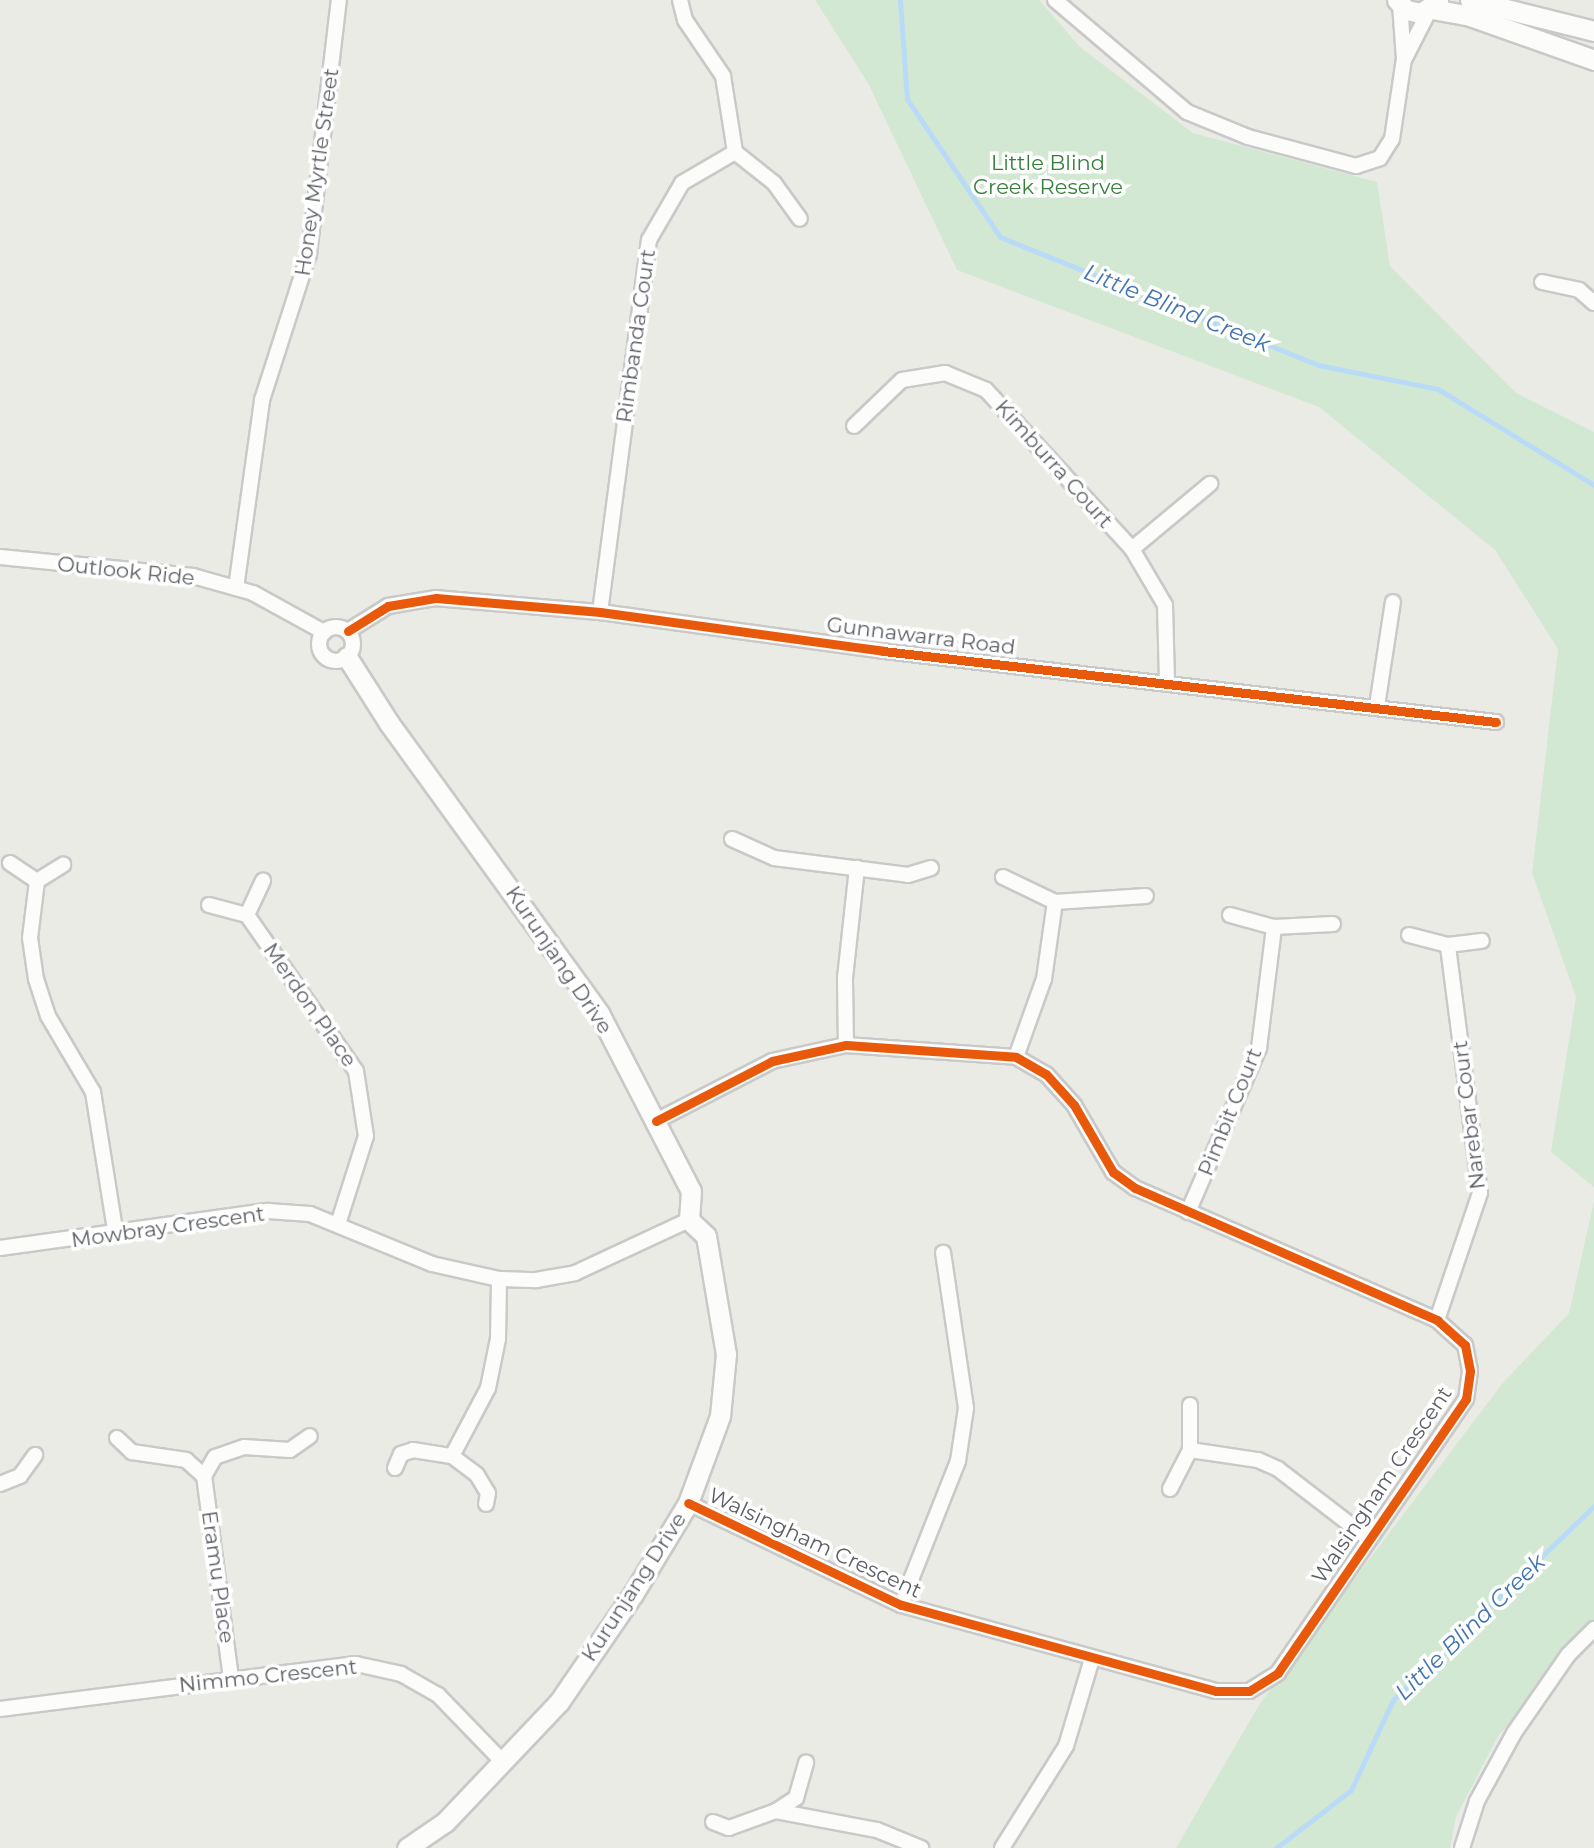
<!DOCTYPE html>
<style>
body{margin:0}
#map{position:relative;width:1594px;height:1848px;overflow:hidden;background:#ebebe6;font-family:Montserrat,sans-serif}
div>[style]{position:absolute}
.green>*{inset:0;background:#d3e8d2}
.stream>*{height:5px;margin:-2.5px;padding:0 2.5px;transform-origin:2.5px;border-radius:2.5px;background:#b9dbf7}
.roads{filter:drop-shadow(2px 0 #c8c9c8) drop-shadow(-2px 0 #c8c9c8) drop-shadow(0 2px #c8c9c8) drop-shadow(0 -2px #c8c9c8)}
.street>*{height:14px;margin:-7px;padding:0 7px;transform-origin:7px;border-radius:7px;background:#fcfcfb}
.street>.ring{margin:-7px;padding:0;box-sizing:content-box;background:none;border:14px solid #fcfcfb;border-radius:50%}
.secondary>*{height:19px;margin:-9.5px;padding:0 9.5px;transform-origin:9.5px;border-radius:9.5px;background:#fcfcfb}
.cycleway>*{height:9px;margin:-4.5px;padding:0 4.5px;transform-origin:4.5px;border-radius:4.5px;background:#e8590c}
span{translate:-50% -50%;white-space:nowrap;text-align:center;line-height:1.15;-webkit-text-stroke:7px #fff;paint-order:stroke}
.park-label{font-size:21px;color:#35813b}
.street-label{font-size:21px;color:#5b5f64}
.water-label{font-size:23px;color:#4174b0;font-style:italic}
</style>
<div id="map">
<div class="green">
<i style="clip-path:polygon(815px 0,1039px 0,1080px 47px,1193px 133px,1377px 182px,1390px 266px,1516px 393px,1594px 432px,1594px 1187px,1551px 1152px,1576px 997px,1532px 873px,1558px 649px,1495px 550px,1319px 407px,957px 270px,868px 83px)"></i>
<i style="clip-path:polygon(1594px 1201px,1594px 1628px,1498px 1736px,1456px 1817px,1450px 1848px,1176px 1848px,1259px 1705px,1502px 1384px,1569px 1313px)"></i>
</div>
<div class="stream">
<i style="left:900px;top:0;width:99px;rotate:86deg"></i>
<i style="left:907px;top:99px;width:166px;rotate:56deg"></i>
<i style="left:1000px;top:237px;width:343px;rotate:21.9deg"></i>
<i style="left:1318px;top:365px;width:122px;rotate:11.3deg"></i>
<i style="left:1438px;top:389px;width:183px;rotate:31.6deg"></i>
<i style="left:1276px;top:1848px;width:95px;rotate:-37.7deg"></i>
<i style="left:1351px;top:1790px;width:99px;rotate:-65deg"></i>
<i style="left:1393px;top:1700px;width:279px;rotate:-44deg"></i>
</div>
<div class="roads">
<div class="street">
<i style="left:680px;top:0;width:21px;rotate:76deg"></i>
<i style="left:685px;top:20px;width:68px;rotate:55.8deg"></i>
<i style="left:723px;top:76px;width:77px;rotate:81deg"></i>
<i style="left:1055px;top:0;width:173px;rotate:40.3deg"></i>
<i style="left:1187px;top:112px;width:66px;rotate:22.3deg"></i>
<i style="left:1248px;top:137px;width:112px;rotate:15deg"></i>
<i style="left:1356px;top:166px;width:25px;rotate:-18deg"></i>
<i style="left:1380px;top:158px;width:22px;rotate:-58deg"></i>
<i style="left:1392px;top:139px;width:81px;rotate:-81.5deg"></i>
<i style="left:1404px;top:59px;width:54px;rotate:-94.2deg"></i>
<i style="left:1405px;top:58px;width:53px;rotate:-62.9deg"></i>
<i style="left:1542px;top:282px;width:38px;rotate:12deg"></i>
<i style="left:1579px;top:290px;width:20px;rotate:41deg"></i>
<i style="left:854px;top:426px;width:66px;rotate:-43.8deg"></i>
<i style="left:902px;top:380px;width:44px;rotate:-9.2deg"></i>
<i style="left:945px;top:373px;width:44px;rotate:22.5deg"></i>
<i style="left:986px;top:390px;width:216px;rotate:47.4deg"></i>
<i style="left:1132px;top:549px;width:65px;rotate:59.5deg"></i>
<i style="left:1165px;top:605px;width:76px;rotate:88.5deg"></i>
<i style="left:1132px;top:549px;width:102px;rotate:-39.8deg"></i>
<i style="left:0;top:557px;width:194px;rotate:5.6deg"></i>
<i style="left:193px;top:576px;width:62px;rotate:15.8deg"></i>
<i style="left:253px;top:593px;width:81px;rotate:28.8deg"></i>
<i style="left:236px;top:588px;width:190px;rotate:-82.1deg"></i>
<i style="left:262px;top:400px;width:153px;rotate:-72.2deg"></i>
<i style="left:309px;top:254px;width:256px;rotate:-83.3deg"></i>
<i style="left:600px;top:612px;width:375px;rotate:-82.5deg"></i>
<i style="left:649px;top:240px;width:66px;rotate:-59.9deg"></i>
<i style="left:682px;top:183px;width:61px;rotate:-30.3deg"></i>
<i style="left:735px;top:152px;width:50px;rotate:38.5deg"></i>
<i style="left:774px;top:183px;width:44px;rotate:54.2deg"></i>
<i class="ring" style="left:319px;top:627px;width:20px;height:20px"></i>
<i style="left:348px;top:631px;width:47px;rotate:-32deg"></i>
<i style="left:388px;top:606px;width:49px;rotate:-9.5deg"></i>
<i style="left:436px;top:598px;width:165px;rotate:4.9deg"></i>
<i style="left:600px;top:612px;width:286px;rotate:7.8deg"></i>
<i style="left:883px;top:651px;width:617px;rotate:6.61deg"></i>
<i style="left:1377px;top:706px;width:105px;rotate:-81.3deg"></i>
<i style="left:732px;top:839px;width:46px;rotate:24.3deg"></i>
<i style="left:774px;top:858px;width:135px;rotate:7.2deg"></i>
<i style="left:908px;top:875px;width:24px;rotate:-17deg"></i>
<i style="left:10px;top:863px;width:32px;rotate:34deg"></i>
<i style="left:37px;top:881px;width:31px;rotate:-32deg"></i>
<i style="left:1003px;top:877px;width:58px;rotate:25.7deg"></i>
<i style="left:1055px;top:902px;width:91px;rotate:-3.8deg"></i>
<i style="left:37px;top:881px;width:57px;rotate:97deg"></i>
<i style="left:30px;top:938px;width:41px;rotate:81.7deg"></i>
<i style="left:36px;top:979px;width:39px;rotate:72deg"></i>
<i style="left:48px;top:1016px;width:88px;rotate:59.4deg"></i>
<i style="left:93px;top:1092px;width:145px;rotate:80.9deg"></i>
<i style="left:209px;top:905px;width:39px;rotate:15deg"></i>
<i style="left:247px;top:915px;width:38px;rotate:-65deg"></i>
<i style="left:247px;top:915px;width:190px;rotate:55.1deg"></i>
<i style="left:356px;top:1071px;width:66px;rotate:81.3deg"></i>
<i style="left:366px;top:1136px;width:89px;rotate:107.6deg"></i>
<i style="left:1230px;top:915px;width:46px;rotate:15.3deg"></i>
<i style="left:1274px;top:927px;width:59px;rotate:-2.9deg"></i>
<i style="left:1409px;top:935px;width:40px;rotate:14.4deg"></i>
<i style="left:1448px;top:945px;width:34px;rotate:-7deg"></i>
<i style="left:846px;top:1045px;width:67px;rotate:-90.9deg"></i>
<i style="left:845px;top:978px;width:111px;rotate:-83.8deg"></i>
<i style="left:1016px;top:1057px;width:83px;rotate:-70.3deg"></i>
<i style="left:1044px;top:979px;width:78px;rotate:-81.9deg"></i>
<i style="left:656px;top:1121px;width:131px;rotate:-27.3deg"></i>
<i style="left:772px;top:1061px;width:76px;rotate:-12.2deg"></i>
<i style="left:846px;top:1045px;width:170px;rotate:4deg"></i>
<i style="left:1016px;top:1057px;width:34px;rotate:30deg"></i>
<i style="left:1046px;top:1074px;width:42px;rotate:47.9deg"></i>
<i style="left:1074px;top:1105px;width:78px;rotate:59.8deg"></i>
<i style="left:1113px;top:1172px;width:27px;rotate:36deg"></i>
<i style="left:1135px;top:1188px;width:330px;rotate:23.6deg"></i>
<i style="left:1437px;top:1320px;width:38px;rotate:42deg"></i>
<i style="left:1465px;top:1345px;width:26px;rotate:79deg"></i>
<i style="left:1470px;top:1371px;width:28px;rotate:98deg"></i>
<i style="left:1466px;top:1399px;width:332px;rotate:124.5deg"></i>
<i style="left:1278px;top:1673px;width:34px;rotate:148deg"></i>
<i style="left:1249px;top:1691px;width:33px;rotate:180deg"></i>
<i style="left:1216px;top:1691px;width:327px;rotate:-164.7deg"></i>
<i style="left:901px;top:1605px;width:236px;rotate:-154.4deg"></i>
<i style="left:1188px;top:1212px;width:179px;rotate:-66.6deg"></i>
<i style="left:1259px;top:1048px;width:122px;rotate:-82.9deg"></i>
<i style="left:0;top:1248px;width:271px;rotate:-7.9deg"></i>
<i style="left:268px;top:1211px;width:42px;rotate:4.1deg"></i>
<i style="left:310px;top:1214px;width:132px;rotate:22.3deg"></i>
<i style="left:432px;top:1264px;width:69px;rotate:12.6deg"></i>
<i style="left:499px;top:1279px;width:37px;rotate:2deg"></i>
<i style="left:536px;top:1280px;width:40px;rotate:-10deg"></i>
<i style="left:575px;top:1273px;width:126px;rotate:-24.9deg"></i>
<i style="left:1437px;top:1320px;width:134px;rotate:-71.3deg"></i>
<i style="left:1480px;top:1193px;width:250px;rotate:-97.4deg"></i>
<i style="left:117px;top:1438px;width:21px;rotate:43deg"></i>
<i style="left:132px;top:1452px;width:55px;rotate:8.4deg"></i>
<i style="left:186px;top:1460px;width:24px;rotate:42deg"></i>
<i style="left:1190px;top:1450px;width:69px;rotate:8.4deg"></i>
<i style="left:1258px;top:1460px;width:22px;rotate:24deg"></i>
<i style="left:1278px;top:1469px;width:115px;rotate:37.6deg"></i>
<i style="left:452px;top:1456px;width:77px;rotate:-62.1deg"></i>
<i style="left:488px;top:1388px;width:50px;rotate:-78.5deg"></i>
<i style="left:498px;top:1339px;width:60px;rotate:-89deg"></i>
<i style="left:395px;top:1468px;width:15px;rotate:-67deg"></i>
<i style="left:401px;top:1454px;width:13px;rotate:-18deg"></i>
<i style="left:413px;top:1450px;width:39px;rotate:9deg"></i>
<i style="left:452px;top:1456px;width:31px;rotate:37deg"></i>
<i style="left:477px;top:1475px;width:21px;rotate:59deg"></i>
<i style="left:488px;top:1493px;width:11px;rotate:100deg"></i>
<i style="left:0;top:1484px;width:22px;rotate:-22deg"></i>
<i style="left:20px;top:1476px;width:26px;rotate:-54deg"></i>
<i style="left:1170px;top:1489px;width:44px;rotate:-62.9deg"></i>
<i style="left:1190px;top:1450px;width:45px;rotate:-90deg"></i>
<i style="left:901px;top:1605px;width:155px;rotate:-68.4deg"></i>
<i style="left:958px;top:1461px;width:54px;rotate:-81.4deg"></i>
<i style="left:966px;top:1408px;width:157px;rotate:-98.4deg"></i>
<i style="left:231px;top:1678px;width:204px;rotate:-97.6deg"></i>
<i style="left:204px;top:1476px;width:22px;rotate:-60deg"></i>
<i style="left:215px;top:1457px;width:31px;rotate:-19deg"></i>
<i style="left:244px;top:1447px;width:46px;rotate:3.7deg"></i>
<i style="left:290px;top:1450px;width:24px;rotate:-35deg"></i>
<i style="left:0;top:1709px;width:359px;rotate:-7.2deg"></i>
<i style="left:356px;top:1664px;width:46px;rotate:12.5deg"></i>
<i style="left:401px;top:1674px;width:43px;rotate:29.6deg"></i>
<i style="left:438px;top:1695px;width:93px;rotate:45.9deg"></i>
<i style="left:776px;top:1811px;width:103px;rotate:10.7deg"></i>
<i style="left:877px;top:1830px;width:48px;rotate:22.2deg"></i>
<i style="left:713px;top:1822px;width:17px;rotate:21deg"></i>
<i style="left:729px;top:1828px;width:50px;rotate:-19.9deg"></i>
<i style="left:776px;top:1811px;width:24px;rotate:-33deg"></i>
<i style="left:796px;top:1798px;width:37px;rotate:-74deg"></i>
<i style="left:1002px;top:1848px;width:120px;rotate:-57.9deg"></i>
<i style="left:1066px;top:1746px;width:91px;rotate:-73.4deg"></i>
<i style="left:1462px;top:1848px;width:49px;rotate:-72.3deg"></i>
<i style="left:1477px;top:1801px;width:77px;rotate:-61.4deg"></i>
<i style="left:1514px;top:1733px;width:95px;rotate:-55.3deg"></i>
<i style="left:1568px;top:1655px;width:37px;rotate:-45deg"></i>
</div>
<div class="secondary">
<i style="left:1397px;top:0;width:13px;rotate:48deg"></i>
<i style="left:1406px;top:10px;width:15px;rotate:11deg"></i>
<i style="left:1421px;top:13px;width:21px;rotate:-35deg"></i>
<i style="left:1470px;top:0;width:128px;rotate:14deg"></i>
<i style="left:1432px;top:9px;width:39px;rotate:10deg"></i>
<i style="left:1470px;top:16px;width:132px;rotate:19.5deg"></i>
<i style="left:347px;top:657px;width:78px;rotate:57.5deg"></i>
<i style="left:389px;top:723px;width:358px;rotate:54.1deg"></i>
<i style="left:599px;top:1013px;width:200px;rotate:62.7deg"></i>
<i style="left:691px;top:1191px;width:29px;rotate:94deg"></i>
<i style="left:689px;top:1220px;width:23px;rotate:43deg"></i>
<i style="left:706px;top:1236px;width:120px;rotate:80.4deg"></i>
<i style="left:726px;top:1354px;width:62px;rotate:95.5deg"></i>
<i style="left:720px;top:1416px;width:93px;rotate:110.2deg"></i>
<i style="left:688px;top:1503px;width:106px;rotate:121.1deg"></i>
<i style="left:633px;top:1594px;width:131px;rotate:124.4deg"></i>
<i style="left:559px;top:1702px;width:166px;rotate:133.5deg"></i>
<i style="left:445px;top:1822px;width:46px;rotate:145.6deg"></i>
</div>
</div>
<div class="cycleway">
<i style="left:348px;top:631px;width:47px;rotate:-32deg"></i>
<i style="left:388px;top:606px;width:49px;rotate:-9.5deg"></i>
<i style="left:436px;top:598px;width:165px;rotate:4.9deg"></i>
<i style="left:600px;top:612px;width:286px;rotate:7.8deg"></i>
<i style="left:883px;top:651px;width:617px;rotate:6.61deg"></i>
<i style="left:656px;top:1121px;width:131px;rotate:-27.3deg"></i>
<i style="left:772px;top:1061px;width:76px;rotate:-12.2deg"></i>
<i style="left:846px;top:1045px;width:170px;rotate:4deg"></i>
<i style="left:1016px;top:1057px;width:34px;rotate:30deg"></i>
<i style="left:1046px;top:1074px;width:42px;rotate:47.9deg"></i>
<i style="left:1074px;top:1105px;width:78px;rotate:59.8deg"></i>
<i style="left:1113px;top:1172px;width:27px;rotate:36deg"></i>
<i style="left:1135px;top:1188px;width:330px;rotate:23.6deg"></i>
<i style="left:1437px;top:1320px;width:38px;rotate:42deg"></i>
<i style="left:1465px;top:1345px;width:26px;rotate:79deg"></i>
<i style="left:1470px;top:1371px;width:28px;rotate:98deg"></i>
<i style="left:1466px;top:1399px;width:332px;rotate:124.5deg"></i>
<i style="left:1278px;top:1673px;width:34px;rotate:148deg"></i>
<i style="left:1249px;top:1691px;width:33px;rotate:180deg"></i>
<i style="left:1216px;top:1691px;width:327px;rotate:-164.7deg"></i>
<i style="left:901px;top:1605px;width:236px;rotate:-154.4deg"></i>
</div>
<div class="park-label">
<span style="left:1048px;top:175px">Little Blind<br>Creek Reserve</span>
</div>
<div class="street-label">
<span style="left:317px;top:172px;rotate:-82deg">Honey Myrtle Street</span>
<span style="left:636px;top:336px;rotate:-82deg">Rimbanda Court</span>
<span style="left:1054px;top:464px;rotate:48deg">Kimburra Court</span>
<span style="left:126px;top:571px;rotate:6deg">Outlook Ride</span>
<span style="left:921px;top:636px;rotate:7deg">Gunnawarra Road</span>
<span style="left:559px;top:960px;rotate:56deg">Kurunjang Drive</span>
<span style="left:310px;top:1005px;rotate:55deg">Merdon Place</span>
<span style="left:1230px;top:1112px;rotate:-68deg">Pimbit Court</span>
<span style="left:1469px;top:1115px;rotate:-97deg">Narebar Court</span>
<span style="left:168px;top:1227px;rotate:-8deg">Mowbray Crescent</span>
<span style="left:1382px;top:1485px;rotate:-56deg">Walsingham Crescent</span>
<span style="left:815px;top:1543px;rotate:25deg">Walsingham Crescent</span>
<span style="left:218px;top:1577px;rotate:82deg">Eramu Place</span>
<span style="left:634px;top:1587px;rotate:-57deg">Kurunjang Drive</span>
<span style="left:268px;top:1676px;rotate:-6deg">Nimmo Crescent</span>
</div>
<div class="water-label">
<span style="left:1177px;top:308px;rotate:22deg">Little Blind Creek</span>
<span style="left:1470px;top:1627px;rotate:-44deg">Little Blind Creek</span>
</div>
</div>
